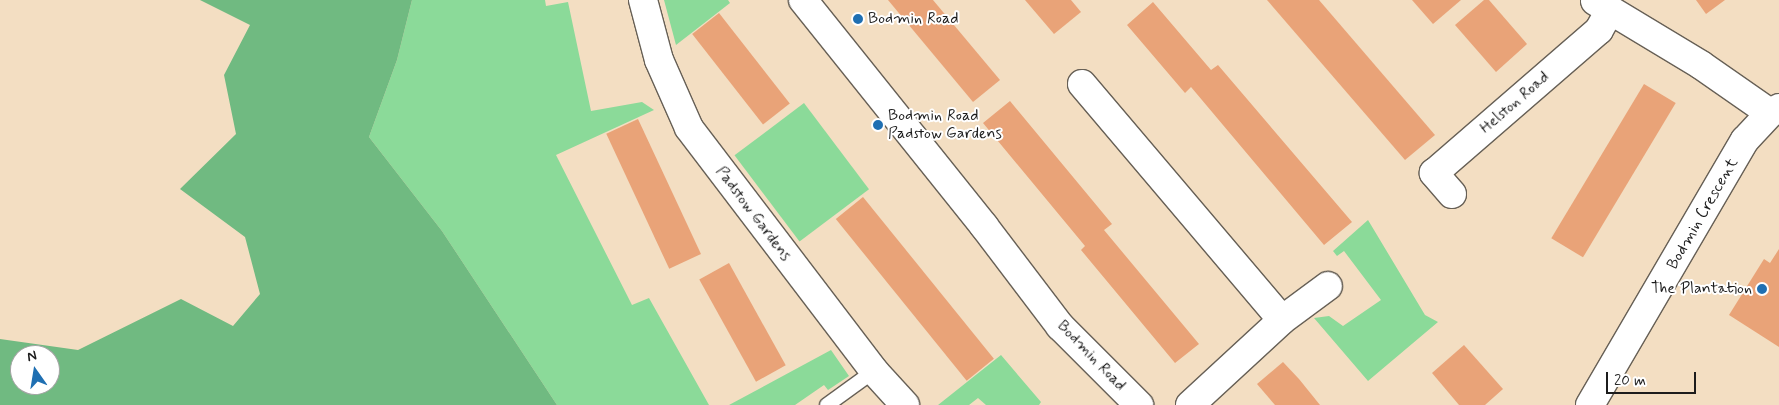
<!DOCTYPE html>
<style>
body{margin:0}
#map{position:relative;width:1779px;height:405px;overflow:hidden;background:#f3dec2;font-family:Mynerve,sans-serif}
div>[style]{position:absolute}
.green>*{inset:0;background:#8bda99;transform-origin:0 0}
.forest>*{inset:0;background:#70ba81}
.building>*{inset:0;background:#e9a378;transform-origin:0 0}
.roads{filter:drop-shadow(1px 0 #676056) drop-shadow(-1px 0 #676056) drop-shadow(0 1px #676056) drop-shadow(0 -1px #676056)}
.service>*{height:14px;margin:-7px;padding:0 7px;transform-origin:7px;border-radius:7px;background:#fff}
.minor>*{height:28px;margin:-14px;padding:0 14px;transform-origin:14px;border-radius:14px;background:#fff}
.dots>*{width:14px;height:14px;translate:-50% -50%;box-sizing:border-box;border:2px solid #fff;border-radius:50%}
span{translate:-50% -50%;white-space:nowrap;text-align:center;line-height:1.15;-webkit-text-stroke:4px #fff;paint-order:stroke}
.poi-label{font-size:16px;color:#1c1c1c}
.left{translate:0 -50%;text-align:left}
.right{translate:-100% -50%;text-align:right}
.street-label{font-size:16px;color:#1c1c1c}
.north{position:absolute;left:10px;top:345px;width:50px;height:50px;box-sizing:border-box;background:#fff;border:1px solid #a4a4a4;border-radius:50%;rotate:347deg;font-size:14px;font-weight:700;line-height:20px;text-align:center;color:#1c1c1c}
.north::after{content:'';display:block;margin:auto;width:18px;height:22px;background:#1f6fb2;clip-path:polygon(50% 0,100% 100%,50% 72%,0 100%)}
.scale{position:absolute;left:1606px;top:372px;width:90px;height:22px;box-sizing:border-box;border:2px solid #1c1c1c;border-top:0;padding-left:6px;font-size:15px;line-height:18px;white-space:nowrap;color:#1c1c1c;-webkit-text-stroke:4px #fff;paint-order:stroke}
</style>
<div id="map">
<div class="green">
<i style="clip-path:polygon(412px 0,545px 0,546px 6px,568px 2px,591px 111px,642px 102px,654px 110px,556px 155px,632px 305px,649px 298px,709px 405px,557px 405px,442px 231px,369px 137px,397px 60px)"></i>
<i style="clip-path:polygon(664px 0,728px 0,730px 3px,676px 45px)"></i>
<i style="left:804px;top:103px;width:108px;height:87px;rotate:53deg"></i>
<i style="clip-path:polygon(1368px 220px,1425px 315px,1438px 322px,1368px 381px,1314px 318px,1329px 316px,1343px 326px,1381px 300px,1344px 251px,1337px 256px,1333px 251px)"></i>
<i style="clip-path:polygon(831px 350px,849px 376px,828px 390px,824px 385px,795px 405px,729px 405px)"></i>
<i style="clip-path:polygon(1001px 355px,1041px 402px,1039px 405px,986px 405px,978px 398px,969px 405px,938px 405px)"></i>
</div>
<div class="forest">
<i style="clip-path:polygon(evenodd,200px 0,412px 0,397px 60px,369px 137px,442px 231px,557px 405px,0 405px,0 339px,78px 350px,181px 299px,233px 326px,260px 294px,245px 237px,180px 189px,236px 134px,224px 75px,250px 25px,200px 0,20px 355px,50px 355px,50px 385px,20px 385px,20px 355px)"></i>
</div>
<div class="building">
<i style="clip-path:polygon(888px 0,933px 0,1000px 80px,973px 102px)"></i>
<i style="clip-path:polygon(1025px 0,1071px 0,1081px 12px,1054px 34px)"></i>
<i style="clip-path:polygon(1267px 0,1319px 0,1435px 135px,1405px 160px)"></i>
<i style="clip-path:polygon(1412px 0,1461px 0,1433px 24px)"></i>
<i style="clip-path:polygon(1484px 0,1489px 0,1527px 44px,1496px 72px,1455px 25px)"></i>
<i style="clip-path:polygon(1696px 0,1725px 0,1706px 14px)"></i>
<i style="clip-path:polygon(1153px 2px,1211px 70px,1218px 65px,1352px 222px,1324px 245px,1191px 87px,1185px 93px,1127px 25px)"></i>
<i style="left:719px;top:13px;width:115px;height:34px;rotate:52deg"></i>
<i style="left:1644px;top:84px;width:37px;height:180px;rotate:31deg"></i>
<i style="clip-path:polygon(1010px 101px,1112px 224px,1104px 230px,1199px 344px,1175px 363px,1081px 250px,1085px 246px,983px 123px)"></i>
<i style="left:638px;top:119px;width:149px;height:35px;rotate:65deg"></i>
<i style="left:863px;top:197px;width:208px;height:35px;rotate:51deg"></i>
<i style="clip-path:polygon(1779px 249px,1779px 347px,1729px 315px,1764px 259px,1770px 263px)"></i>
<i style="left:729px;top:263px;width:117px;height:34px;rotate:61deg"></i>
<i style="clip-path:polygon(1464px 345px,1503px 389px,1485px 405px,1459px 405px,1432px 373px)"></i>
<i style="clip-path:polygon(1283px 362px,1299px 379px,1320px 405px,1275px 405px,1257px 384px)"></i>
</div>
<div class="roads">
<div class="service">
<i style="left:827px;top:405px;width:58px;rotate:-35.9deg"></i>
</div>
<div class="minor">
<i style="left:643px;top:0;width:62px;rotate:75.1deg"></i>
<i style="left:659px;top:60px;width:74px;rotate:66.2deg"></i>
<i style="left:689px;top:128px;width:305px;rotate:52.7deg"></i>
<i style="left:874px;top:371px;width:46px;rotate:47.6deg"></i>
<i style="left:803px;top:0;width:290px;rotate:51.3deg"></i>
<i style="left:984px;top:226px;width:126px;rotate:52.8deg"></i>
<i style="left:1060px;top:326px;width:112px;rotate:45deg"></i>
<i style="left:1595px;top:1px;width:124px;rotate:31.1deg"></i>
<i style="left:1701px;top:65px;width:84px;rotate:34.8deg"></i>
<i style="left:1082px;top:84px;width:309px;rotate:49.7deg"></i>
<i style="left:1452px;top:194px;width:28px;rotate:-131deg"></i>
<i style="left:1434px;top:173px;width:218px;rotate:-40.9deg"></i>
<i style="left:1599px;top:30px;width:23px;rotate:-61deg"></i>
<i style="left:1190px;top:405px;width:125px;rotate:-42.7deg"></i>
<i style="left:1282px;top:320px;width:57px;rotate:-36.5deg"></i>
<i style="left:1590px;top:405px;width:307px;rotate:-59.7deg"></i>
<i style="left:1745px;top:140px;width:37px;rotate:-47deg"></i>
<i style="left:1770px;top:113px;width:10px;rotate:-29deg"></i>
</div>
</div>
<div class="dots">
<i style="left:858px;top:19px;background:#1f6fb2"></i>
<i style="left:878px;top:125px;background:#1f6fb2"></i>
<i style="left:1762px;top:289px;background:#1f6fb2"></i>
</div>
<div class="poi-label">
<span class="left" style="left:868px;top:19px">Bodmin Road</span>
<span class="left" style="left:888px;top:125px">Bodmin Road<br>Padstow Gardens</span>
<span class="right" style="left:1752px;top:289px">The Plantation</span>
</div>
<div class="street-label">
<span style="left:1515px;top:103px;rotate:-41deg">Helston Road</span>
<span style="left:753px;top:214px;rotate:53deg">Padstow Gardens</span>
<span style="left:1703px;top:214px;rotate:-60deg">Bodmin Crescent</span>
<span style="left:1091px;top:356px;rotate:46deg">Bodmin Road</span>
</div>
<div class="north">N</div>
<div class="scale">20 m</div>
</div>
